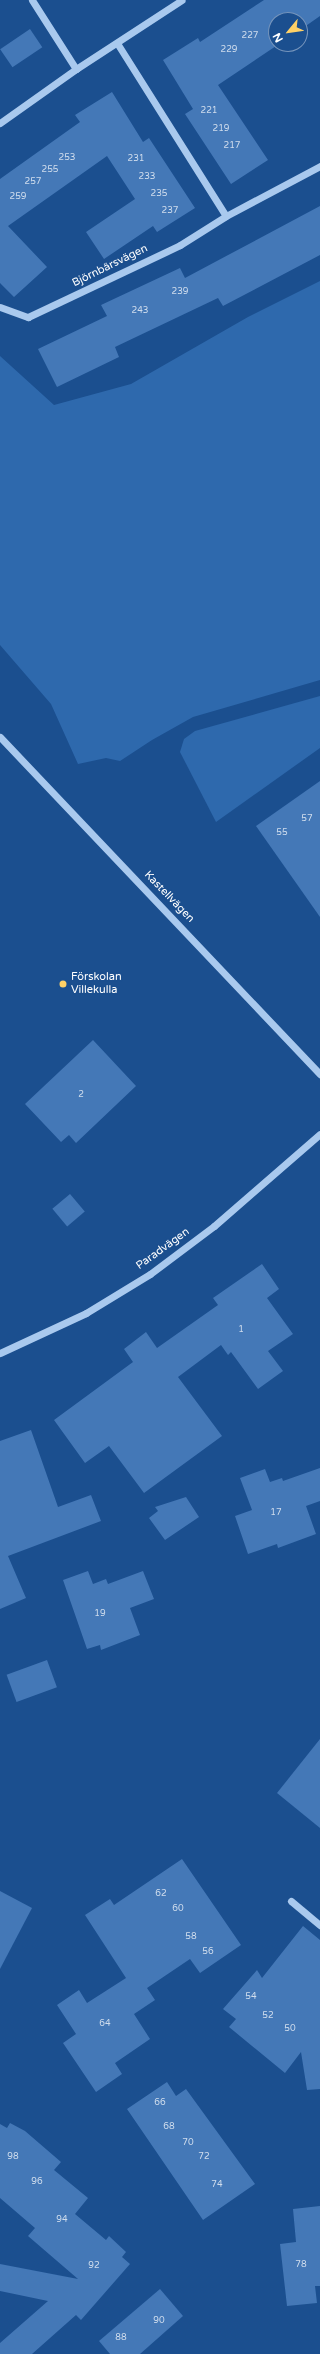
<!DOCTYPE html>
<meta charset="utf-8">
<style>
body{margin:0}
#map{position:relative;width:320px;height:2354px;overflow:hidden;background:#1b4f8f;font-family:"Varela Round",sans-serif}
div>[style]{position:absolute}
.green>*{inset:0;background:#2e69ad}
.building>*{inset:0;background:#4478b7;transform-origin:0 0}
.minor>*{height:7px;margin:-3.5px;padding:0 3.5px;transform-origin:3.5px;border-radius:3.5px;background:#a9c9ee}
.dots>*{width:11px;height:11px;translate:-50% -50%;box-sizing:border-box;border:2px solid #1b4f8f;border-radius:50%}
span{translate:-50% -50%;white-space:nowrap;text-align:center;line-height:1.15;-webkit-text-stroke:3px #1b4f8f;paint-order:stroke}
.number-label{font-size:9px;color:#d0dded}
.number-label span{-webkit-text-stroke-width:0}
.street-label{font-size:11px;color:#fff}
.poi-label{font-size:11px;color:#fff}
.left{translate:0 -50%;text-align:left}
.north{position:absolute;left:268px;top:12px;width:40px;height:40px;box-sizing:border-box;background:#1b4f8f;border:1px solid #7695bc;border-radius:50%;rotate:241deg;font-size:11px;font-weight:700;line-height:16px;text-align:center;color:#fff}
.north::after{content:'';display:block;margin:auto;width:14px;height:18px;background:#ffd166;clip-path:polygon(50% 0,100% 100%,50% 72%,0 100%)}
</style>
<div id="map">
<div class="green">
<i style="clip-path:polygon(320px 281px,320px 680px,193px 717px,152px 740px,120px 761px,106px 758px,78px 764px,51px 704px,0 645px,0 356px,54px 405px,131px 384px,248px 317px)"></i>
<i style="clip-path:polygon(320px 696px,320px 748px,216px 822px,180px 752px,184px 739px,195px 731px)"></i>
</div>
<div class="building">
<i style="clip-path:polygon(264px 0,320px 0,320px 16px,300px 30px,300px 20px,276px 20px,276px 44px,279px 44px,218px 85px,268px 160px,231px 184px,185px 114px,193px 109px,163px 60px,198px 38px,200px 42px)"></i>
<i style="left:30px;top:29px;width:22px;height:36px;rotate:56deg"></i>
<i style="clip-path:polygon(112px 92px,143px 142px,149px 138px,195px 208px,157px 232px,153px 226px,104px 259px,86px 232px,135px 199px,107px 156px,8px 226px,47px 267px,14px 297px,0 283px,0 179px,80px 122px,75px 115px)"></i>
<i style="clip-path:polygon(320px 206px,320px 255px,223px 306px,218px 298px,115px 347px,119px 357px,57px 387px,38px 349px,107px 316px,101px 305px,180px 268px,185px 278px)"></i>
<i style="clip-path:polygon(320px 781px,320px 917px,256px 826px)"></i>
<i style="clip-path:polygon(93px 1040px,136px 1086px,76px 1143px,69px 1135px,61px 1142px,25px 1104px)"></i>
<i style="left:70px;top:1194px;width:23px;height:23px;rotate:50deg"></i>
<i style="clip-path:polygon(262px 1264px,279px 1289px,267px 1298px,293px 1334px,268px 1351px,283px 1371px,258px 1389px,231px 1352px,228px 1355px,221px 1345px,178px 1377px,222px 1436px,144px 1493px,109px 1446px,85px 1463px,54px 1420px,133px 1362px,124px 1349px,146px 1332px,157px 1348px,218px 1305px,213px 1298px)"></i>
<i style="clip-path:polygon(31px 1430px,58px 1507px,91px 1495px,101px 1521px,8px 1556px,26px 1598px,0 1609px,0 1441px)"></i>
<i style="clip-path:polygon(320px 1468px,320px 1501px,306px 1506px,316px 1534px,278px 1548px,277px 1544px,248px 1554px,235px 1516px,252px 1510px,240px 1478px,265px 1469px,270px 1482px,282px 1478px,283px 1481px)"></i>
<i style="clip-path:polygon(186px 1497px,199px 1517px,165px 1540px,149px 1518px,158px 1511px,155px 1507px)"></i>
<i style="clip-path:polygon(88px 1571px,93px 1584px,106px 1579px,108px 1584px,143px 1571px,154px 1599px,130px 1608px,140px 1635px,101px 1650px,100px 1645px,87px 1649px,63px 1580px)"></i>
<i style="left:47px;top:1660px;width:29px;height:43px;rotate:70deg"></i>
<i style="clip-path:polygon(320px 1739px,320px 1828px,277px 1793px)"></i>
<i style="clip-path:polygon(182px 1859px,241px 1945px,200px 1973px,190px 1959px,147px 1988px,155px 2000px,134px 2014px,150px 2039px,115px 2063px,122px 2074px,96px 2092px,63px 2043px,76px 2034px,57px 2005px,79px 1990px,87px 2003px,126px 1978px,85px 1915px,110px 1899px,114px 1905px)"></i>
<i style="clip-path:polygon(0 1891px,32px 1908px,0 1969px)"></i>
<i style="clip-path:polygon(303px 1926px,320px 1940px,320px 2089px,307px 2090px,301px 2052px,285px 2073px,229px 2027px,236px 2019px,223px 2009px,257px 1970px,262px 1978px)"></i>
<i style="clip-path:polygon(167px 2082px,176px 2096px,186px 2089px,255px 2184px,203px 2220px,127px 2109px)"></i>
<i style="clip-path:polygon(10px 2123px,25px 2131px,61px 2162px,54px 2170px,88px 2198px,75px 2214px,106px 2240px,109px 2236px,126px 2252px,122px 2257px,130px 2264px,81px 2320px,76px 2315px,32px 2354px,0 2354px,0 2343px,48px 2301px,0 2291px,0 2264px,78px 2279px,28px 2236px,35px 2228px,0 2198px,0 2124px,7px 2128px)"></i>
<i style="clip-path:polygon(320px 2206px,320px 2286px,315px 2286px,317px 2303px,287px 2306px,280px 2244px,296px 2242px,293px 2209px)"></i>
<i style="clip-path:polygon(160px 2289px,183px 2316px,140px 2354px,110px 2354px,99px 2341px)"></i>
</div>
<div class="minor">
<i style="left:32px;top:0;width:82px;rotate:57.5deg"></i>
<i style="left:117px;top:43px;width:204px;rotate:57.8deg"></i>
<i style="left:226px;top:216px;width:106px;rotate:-28deg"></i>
<i style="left:0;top:123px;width:93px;rotate:-35.4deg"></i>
<i style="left:76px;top:69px;width:126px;rotate:-33.1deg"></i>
<i style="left:0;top:307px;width:30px;rotate:20deg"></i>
<i style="left:28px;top:317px;width:168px;rotate:-25.3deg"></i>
<i style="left:180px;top:245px;width:54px;rotate:-32.2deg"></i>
<i style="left:0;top:737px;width:465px;rotate:46.5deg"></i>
<i style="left:0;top:1353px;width:95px;rotate:-24.9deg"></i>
<i style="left:86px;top:1313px;width:75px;rotate:-31.4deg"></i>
<i style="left:150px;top:1274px;width:80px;rotate:-36.9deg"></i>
<i style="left:214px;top:1226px;width:140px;rotate:-41deg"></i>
<i style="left:291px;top:1901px;width:38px;rotate:40deg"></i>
</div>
<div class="dots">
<i style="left:63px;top:984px;background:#ffd166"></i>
</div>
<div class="number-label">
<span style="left:250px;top:36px">227</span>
<span style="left:229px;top:50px">229</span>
<span style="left:209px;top:111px">221</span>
<span style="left:221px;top:129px">219</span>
<span style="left:232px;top:146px">217</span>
<span style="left:67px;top:158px">253</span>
<span style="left:136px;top:159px">231</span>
<span style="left:50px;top:170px">255</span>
<span style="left:147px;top:177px">233</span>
<span style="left:33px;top:182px">257</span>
<span style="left:159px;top:194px">235</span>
<span style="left:18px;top:197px">259</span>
<span style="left:170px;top:211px">237</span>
<span style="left:180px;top:292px">239</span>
<span style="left:140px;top:311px">243</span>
<span style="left:307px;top:819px">57</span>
<span style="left:282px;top:833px">55</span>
<span style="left:81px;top:1095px">2</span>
<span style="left:241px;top:1330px">1</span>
<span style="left:276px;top:1513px">17</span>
<span style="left:100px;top:1614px">19</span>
<span style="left:161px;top:1894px">62</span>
<span style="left:178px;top:1909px">60</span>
<span style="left:191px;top:1937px">58</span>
<span style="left:208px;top:1952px">56</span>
<span style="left:251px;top:1997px">54</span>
<span style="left:268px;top:2016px">52</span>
<span style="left:105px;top:2024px">64</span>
<span style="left:290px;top:2029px">50</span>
<span style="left:160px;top:2103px">66</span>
<span style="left:169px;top:2127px">68</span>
<span style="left:188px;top:2143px">70</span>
<span style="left:13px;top:2157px">98</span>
<span style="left:204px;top:2157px">72</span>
<span style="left:37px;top:2182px">96</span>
<span style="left:217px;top:2185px">74</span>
<span style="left:62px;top:2220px">94</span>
<span style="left:301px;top:2265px">78</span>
<span style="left:94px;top:2266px">92</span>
<span style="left:159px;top:2321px">90</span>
<span style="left:121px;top:2338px">88</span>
</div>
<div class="street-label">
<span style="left:110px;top:266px;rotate:-26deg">Björnbärsvägen</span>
<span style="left:169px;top:897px;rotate:46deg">Kastellvägen</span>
<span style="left:163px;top:1249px;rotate:-36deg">Paradvägen</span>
</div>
<div class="poi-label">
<span class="left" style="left:71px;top:984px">Förskolan<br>Villekulla</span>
</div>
<div class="north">N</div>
</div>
